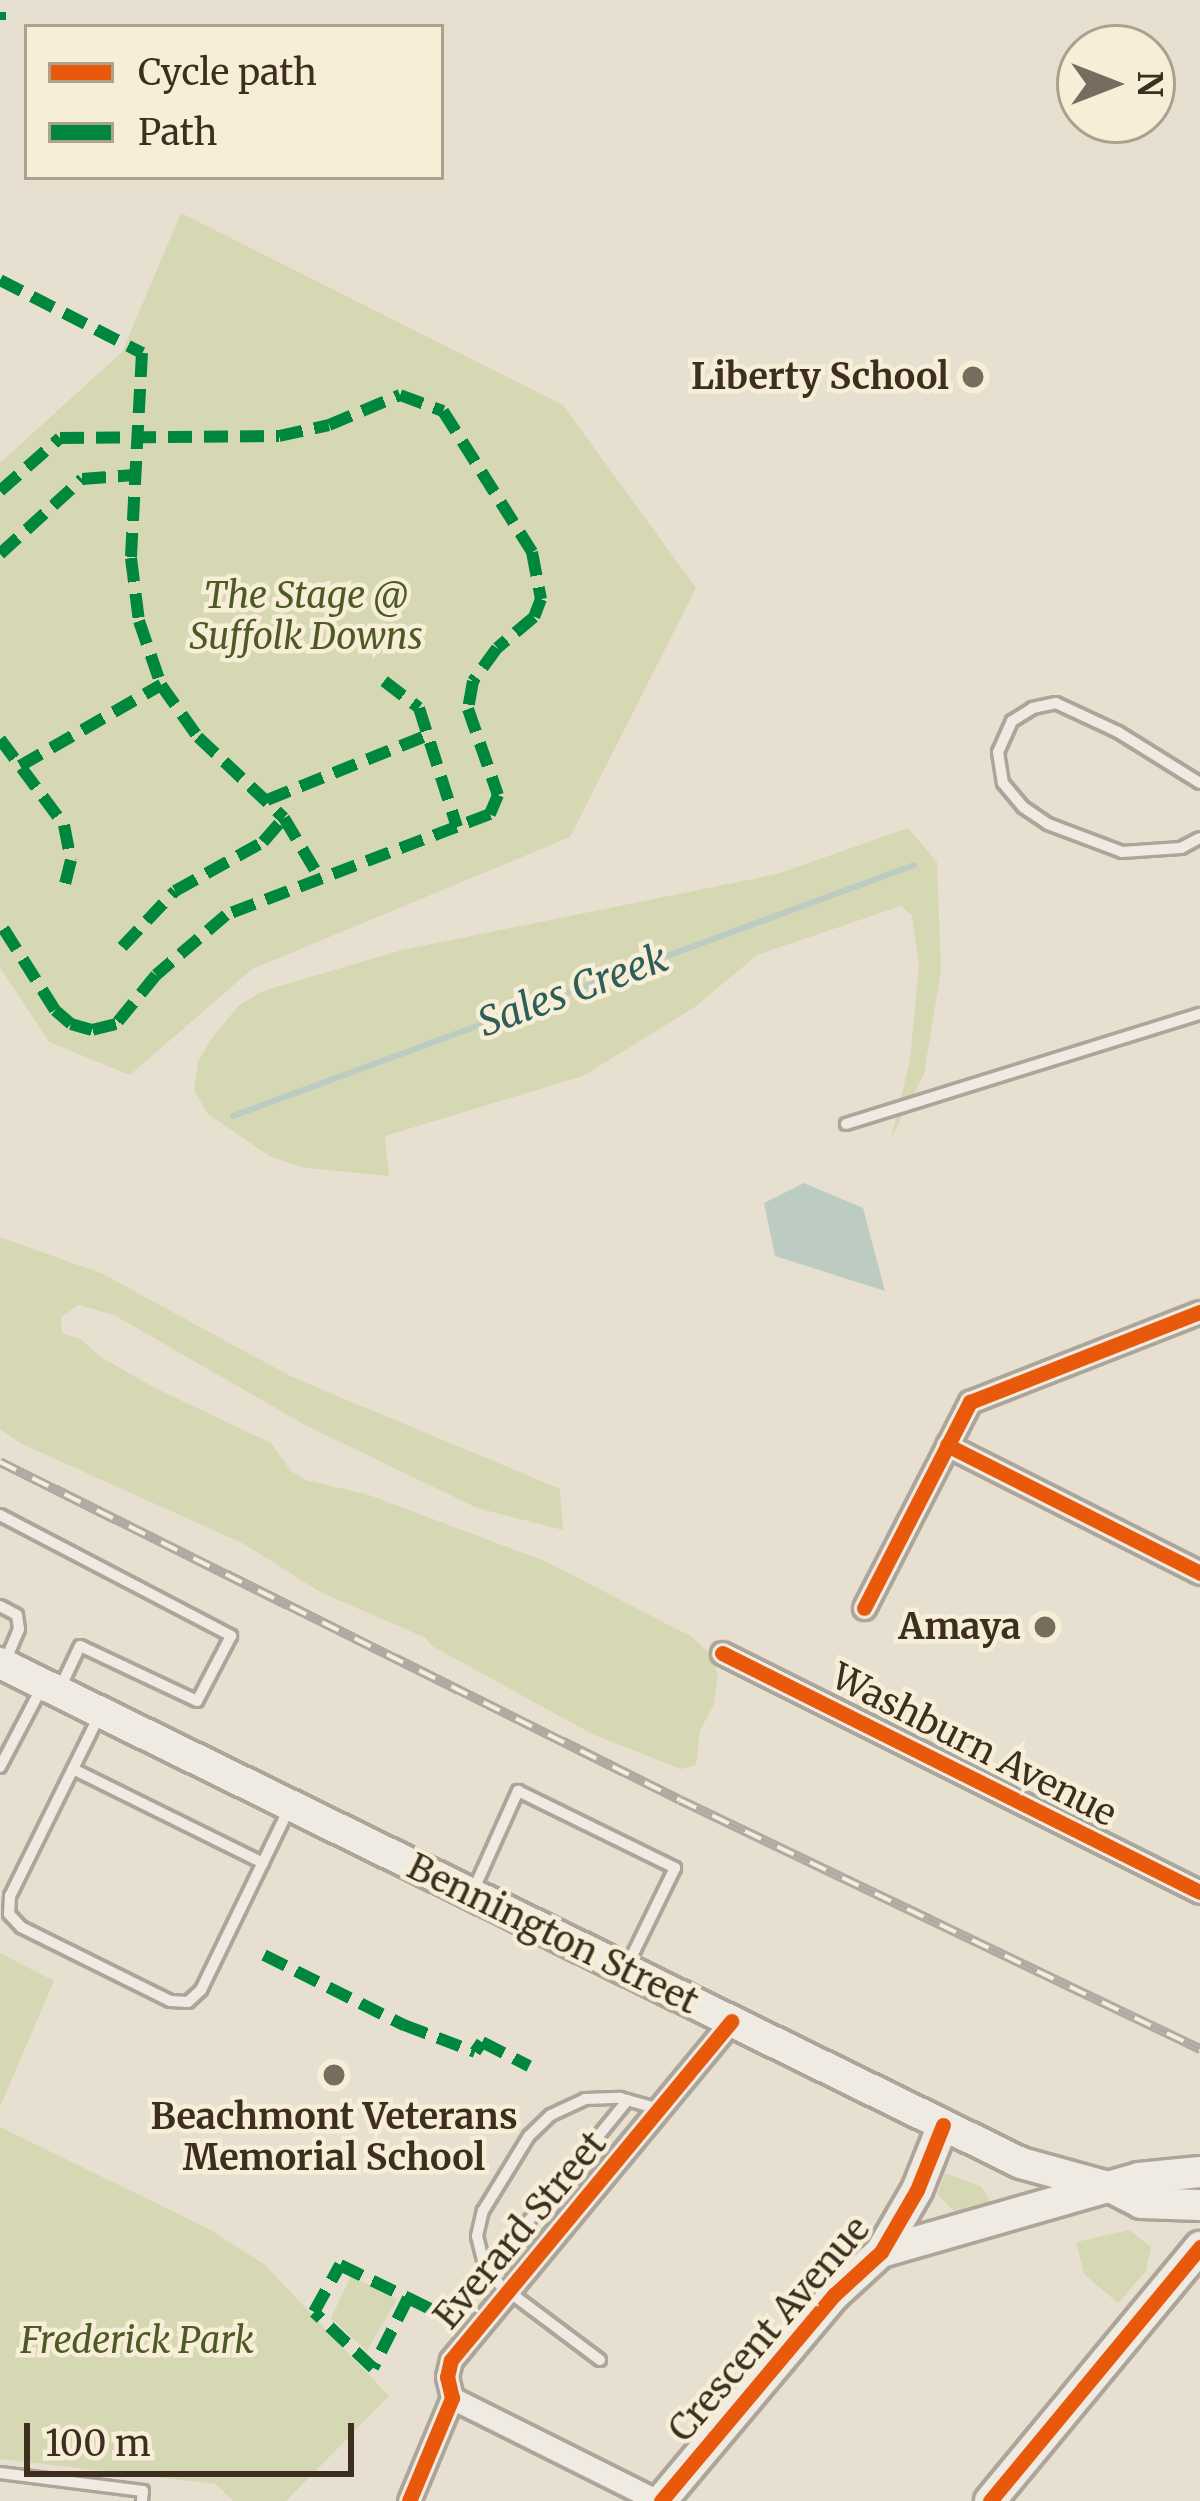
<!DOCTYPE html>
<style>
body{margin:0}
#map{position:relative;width:1200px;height:2501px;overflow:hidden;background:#e7e0d1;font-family:Merriweather,serif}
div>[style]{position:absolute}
.green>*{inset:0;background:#d6d7b3}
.water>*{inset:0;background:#bcccc2}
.stream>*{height:6px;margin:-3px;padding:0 3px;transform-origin:3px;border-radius:3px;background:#bcccc2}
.roads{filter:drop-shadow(3px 0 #ada599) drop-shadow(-3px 0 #ada599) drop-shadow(0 3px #ada599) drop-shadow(0 -3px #ada599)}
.lane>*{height:10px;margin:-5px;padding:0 5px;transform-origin:5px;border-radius:5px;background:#efebe3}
.street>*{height:21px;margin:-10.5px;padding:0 10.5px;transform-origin:10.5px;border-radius:10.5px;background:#efebe3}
.secondary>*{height:30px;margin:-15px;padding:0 15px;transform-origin:15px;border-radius:15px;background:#efebe3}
.rail>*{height:10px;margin-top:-5px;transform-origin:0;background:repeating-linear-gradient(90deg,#f7eed8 0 18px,#afaaa2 0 36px);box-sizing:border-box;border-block:3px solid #afaaa2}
.quiet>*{height:12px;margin-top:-6px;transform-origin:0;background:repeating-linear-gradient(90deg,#00873e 0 24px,transparent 0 36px)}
.cycleway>*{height:15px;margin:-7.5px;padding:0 7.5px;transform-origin:7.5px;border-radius:7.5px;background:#e8590c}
.dots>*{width:33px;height:33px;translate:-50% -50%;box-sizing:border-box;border:6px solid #f7eed8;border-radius:50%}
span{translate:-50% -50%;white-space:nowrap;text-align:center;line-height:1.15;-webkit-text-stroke:9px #f7eed8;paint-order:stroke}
.poi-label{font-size:36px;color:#3d2e20;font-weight:700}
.right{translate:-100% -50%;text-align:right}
.park-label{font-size:36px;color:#4d5a26;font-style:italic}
.street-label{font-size:36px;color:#3d2e20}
.water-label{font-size:39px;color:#2f5d5a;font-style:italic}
.legend{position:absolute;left:24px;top:24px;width:420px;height:156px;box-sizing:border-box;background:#f7eed8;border:3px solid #ada18e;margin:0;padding:15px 21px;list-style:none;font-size:36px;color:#3d2e20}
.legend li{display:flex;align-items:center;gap:24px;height:60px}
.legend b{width:60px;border:3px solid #ada18e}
.north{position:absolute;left:1056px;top:24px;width:120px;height:120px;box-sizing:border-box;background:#f7eed8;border:3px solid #ada18e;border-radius:50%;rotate:90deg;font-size:33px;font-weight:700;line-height:48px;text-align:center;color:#3d2e20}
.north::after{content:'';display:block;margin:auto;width:42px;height:54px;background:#786c5e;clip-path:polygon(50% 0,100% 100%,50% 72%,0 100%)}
.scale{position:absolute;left:24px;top:2423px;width:330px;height:54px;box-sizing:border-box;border:6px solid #3d2e20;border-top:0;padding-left:15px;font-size:36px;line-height:42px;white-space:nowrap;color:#3d2e20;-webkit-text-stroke:9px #f7eed8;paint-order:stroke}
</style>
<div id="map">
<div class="green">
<i style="clip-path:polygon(181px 213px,563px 405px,696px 588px,570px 837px,252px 969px,130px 1075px,49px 1042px,0 967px,0 463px,122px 352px)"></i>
<i style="clip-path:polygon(908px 828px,937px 862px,941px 971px,924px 1074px,891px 1138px,910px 1060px,919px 965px,912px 916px,901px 906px,757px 955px,695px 1007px,583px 1076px,385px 1136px,389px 1176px,306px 1168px,271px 1157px,208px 1114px,194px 1091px,198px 1061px,212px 1038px,238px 1006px,263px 991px,402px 950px,777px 874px)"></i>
<i style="clip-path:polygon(0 1237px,103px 1274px,292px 1377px,560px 1489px,563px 1530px,477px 1508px,307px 1426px,114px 1315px,79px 1305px,61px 1317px,62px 1333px,82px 1340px,99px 1356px,153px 1387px,271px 1443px,291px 1471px,306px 1480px,369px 1495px,547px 1562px,692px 1637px,711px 1655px,718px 1676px,713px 1707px,700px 1730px,696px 1765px,681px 1769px,594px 1735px,432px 1646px,426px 1638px,320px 1592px,244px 1544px,20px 1443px,0 1429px)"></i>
<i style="clip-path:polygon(0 1953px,54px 1981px,0 2107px)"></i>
<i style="clip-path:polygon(0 2127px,209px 2229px,265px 2265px,389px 2396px,286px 2501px,233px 2501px,216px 2484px,0 2459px)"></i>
<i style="clip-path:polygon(945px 2173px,982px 2187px,990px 2201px,969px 2214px,956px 2213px,937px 2194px)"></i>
<i style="clip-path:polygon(1129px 2230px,1151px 2247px,1146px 2271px,1118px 2303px,1084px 2274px,1076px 2242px)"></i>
<i style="clip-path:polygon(351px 2276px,397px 2299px,367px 2351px,331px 2318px)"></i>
</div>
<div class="water">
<i style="clip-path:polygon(804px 1183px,863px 1208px,885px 1291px,775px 1256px,764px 1203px)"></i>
</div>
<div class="stream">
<i style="left:233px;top:1116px;width:726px;rotate:-20.23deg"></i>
</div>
<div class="roads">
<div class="lane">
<i style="left:1200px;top:783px;width:97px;rotate:-148.1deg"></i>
<i style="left:1118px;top:732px;width:68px;rotate:-154.9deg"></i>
<i style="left:1056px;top:703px;width:24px;rotate:168deg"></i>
<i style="left:1033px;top:708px;width:25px;rotate:148deg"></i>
<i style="left:1012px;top:721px;width:34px;rotate:114deg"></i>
<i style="left:998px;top:752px;width:31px;rotate:81deg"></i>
<i style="left:1003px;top:783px;width:31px;rotate:50deg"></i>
<i style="left:1023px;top:807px;width:30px;rotate:34deg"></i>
<i style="left:1048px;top:824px;width:79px;rotate:20.7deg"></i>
<i style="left:1122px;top:852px;width:59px;rotate:-3.9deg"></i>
<i style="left:1181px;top:848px;width:21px;rotate:-28deg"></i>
<i style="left:846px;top:1124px;width:371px;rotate:-17.3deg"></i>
<i style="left:0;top:1515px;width:261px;rotate:27.6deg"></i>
<i style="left:231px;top:1636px;width:73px;rotate:117.6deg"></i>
<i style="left:197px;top:1701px;width:129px;rotate:-154.8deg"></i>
<i style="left:80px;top:1646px;width:49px;rotate:115.5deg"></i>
<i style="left:0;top:1606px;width:19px;rotate:28deg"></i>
<i style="left:17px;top:1615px;width:14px;rotate:82deg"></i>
<i style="left:19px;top:1629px;width:36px;rotate:113deg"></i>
<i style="left:99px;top:1716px;width:201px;rotate:116.3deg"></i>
<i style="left:10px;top:1896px;width:18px;rotate:93deg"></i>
<i style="left:9px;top:1914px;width:18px;rotate:47deg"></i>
<i style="left:21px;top:1927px;width:166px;rotate:26.4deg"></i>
<i style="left:170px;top:2001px;width:18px;rotate:3deg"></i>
<i style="left:188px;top:2002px;width:18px;rotate:-43deg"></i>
<i style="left:201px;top:1990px;width:201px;rotate:-64.1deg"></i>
<i style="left:0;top:1767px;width:93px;rotate:-62.3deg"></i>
<i style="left:73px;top:1769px;width:212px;rotate:26.3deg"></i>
<i style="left:473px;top:1891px;width:110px;rotate:-65.8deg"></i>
<i style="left:518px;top:1791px;width:175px;rotate:26.1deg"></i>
<i style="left:675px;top:1868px;width:111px;rotate:116.1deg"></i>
<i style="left:487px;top:2272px;width:222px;rotate:-50.7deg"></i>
<i style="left:508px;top:2291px;width:115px;rotate:36.9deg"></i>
<i style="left:507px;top:2293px;width:33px;rotate:-131deg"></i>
<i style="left:485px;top:2268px;width:33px;rotate:-104deg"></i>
<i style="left:477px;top:2236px;width:26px;rotate:-77deg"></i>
<i style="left:483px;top:2211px;width:88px;rotate:-58.5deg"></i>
<i style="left:529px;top:2136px;width:30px;rotate:-44deg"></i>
<i style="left:551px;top:2115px;width:38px;rotate:-25deg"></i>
<i style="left:585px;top:2099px;width:35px;rotate:-2deg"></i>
<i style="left:620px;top:2098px;width:41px;rotate:15.8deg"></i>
<i style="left:0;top:2473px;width:144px;rotate:7.2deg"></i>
<i style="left:143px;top:2491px;width:10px;rotate:96deg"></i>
</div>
<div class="street">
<i style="left:947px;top:1445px;width:284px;rotate:26.8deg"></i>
<i style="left:864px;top:1608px;width:232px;rotate:-62.8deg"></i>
<i style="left:970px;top:1402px;width:247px;rotate:-21.4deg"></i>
<i style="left:722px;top:1653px;width:534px;rotate:26.57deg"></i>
<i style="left:452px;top:2398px;width:230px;rotate:26.6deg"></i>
<i style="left:409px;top:2501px;width:112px;rotate:-67.3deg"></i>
<i style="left:452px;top:2398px;width:22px;rotate:-103deg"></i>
<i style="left:447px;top:2377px;width:17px;rotate:-77deg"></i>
<i style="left:451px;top:2360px;width:440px;rotate:-50.4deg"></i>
</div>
<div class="secondary">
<i style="left:0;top:1663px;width:1137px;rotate:26.09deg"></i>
<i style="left:1021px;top:2163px;width:94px;rotate:15.4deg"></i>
<i style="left:1112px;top:2188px;width:33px;rotate:27deg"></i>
<i style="left:1141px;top:2203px;width:59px;rotate:1.9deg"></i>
<i style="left:881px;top:2252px;width:268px;rotate:-16deg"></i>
<i style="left:1139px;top:2178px;width:61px;rotate:-5.6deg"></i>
<i style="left:661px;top:2501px;width:269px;rotate:-50deg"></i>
<i style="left:834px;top:2295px;width:64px;rotate:-42.5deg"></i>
<i style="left:881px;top:2252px;width:72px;rotate:-59.9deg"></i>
<i style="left:917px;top:2190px;width:70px;rotate:-68.2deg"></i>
<i style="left:990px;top:2501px;width:330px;rotate:-50.4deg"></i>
</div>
</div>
<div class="rail">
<i style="left:0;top:1462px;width:759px;rotate:26.43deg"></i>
<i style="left:680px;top:1800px;width:577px;rotate:25.59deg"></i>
</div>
<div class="quiet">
<i style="left:0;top:12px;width:8px;rotate:90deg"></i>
<i style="left:0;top:280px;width:160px;rotate:27.2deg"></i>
<i style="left:142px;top:353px;width:205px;rotate:93.1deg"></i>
<i style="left:131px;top:558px;width:64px;rotate:82.8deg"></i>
<i style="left:139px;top:621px;width:68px;rotate:71deg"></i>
<i style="left:161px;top:685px;width:64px;rotate:54.6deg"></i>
<i style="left:198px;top:737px;width:118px;rotate:43.3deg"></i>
<i style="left:284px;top:818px;width:72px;rotate:59.2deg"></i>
<i style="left:0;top:491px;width:80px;rotate:-41.5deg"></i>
<i style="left:60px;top:438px;width:219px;rotate:-0.5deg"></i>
<i style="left:279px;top:436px;width:51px;rotate:-12.4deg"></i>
<i style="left:329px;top:425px;width:77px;rotate:-22.9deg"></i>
<i style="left:400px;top:395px;width:46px;rotate:20.4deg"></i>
<i style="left:443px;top:411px;width:167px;rotate:57.7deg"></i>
<i style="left:532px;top:552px;width:48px;rotate:79.2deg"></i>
<i style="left:541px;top:599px;width:19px;rotate:111deg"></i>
<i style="left:534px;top:617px;width:48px;rotate:140deg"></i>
<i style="left:497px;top:648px;width:41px;rotate:126deg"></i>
<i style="left:473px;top:681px;width:28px;rotate:100deg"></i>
<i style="left:468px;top:709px;width:91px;rotate:70.8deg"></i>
<i style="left:498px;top:795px;width:21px;rotate:113deg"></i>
<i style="left:490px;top:814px;width:283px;rotate:159.1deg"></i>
<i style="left:226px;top:915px;width:92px;rotate:139.4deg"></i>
<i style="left:156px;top:975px;width:63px;rotate:129.2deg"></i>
<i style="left:116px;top:1024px;width:25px;rotate:166deg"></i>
<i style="left:92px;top:1030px;width:22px;rotate:-164deg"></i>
<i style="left:71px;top:1024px;width:21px;rotate:-139deg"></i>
<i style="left:55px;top:1010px;width:103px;rotate:-122.3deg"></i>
<i style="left:0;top:554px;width:111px;rotate:-42.4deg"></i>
<i style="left:82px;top:479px;width:52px;rotate:-4.4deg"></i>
<i style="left:384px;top:681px;width:44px;rotate:37.6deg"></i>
<i style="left:419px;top:708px;width:125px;rotate:72.3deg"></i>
<i style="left:0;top:739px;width:107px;rotate:53.3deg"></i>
<i style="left:64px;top:825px;width:36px;rotate:79deg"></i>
<i style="left:71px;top:860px;width:30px;rotate:104deg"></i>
<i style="left:20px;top:766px;width:163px;rotate:-29.9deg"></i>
<i style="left:267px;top:800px;width:174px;rotate:-22deg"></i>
<i style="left:122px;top:947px;width:77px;rotate:-46.6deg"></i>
<i style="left:175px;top:891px;width:101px;rotate:-29.1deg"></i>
<i style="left:263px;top:842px;width:32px;rotate:-49deg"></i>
<i style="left:264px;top:1955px;width:157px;rotate:26.6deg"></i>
<i style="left:404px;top:2025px;width:76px;rotate:20.8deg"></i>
<i style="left:475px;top:2052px;width:12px;rotate:-55deg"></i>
<i style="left:482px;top:2042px;width:53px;rotate:27.1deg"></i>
<i style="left:408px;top:2298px;width:78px;rotate:116.6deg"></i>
<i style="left:373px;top:2368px;width:81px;rotate:-136.5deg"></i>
<i style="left:314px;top:2312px;width:54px;rotate:-61deg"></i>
<i style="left:340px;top:2265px;width:76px;rotate:25.9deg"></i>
<i style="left:408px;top:2298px;width:57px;rotate:26.1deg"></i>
</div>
<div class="cycleway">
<i style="left:947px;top:1445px;width:284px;rotate:26.8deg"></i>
<i style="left:864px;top:1608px;width:232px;rotate:-62.8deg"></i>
<i style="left:970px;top:1402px;width:247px;rotate:-21.4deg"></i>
<i style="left:722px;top:1653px;width:534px;rotate:26.57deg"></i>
<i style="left:409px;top:2501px;width:112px;rotate:-67.3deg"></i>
<i style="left:452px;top:2398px;width:22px;rotate:-103deg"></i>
<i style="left:447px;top:2377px;width:17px;rotate:-77deg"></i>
<i style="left:451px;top:2360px;width:440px;rotate:-50.4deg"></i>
<i style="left:661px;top:2501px;width:269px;rotate:-50deg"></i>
<i style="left:834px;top:2295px;width:64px;rotate:-42.5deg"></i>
<i style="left:881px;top:2252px;width:72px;rotate:-59.9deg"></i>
<i style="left:917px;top:2190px;width:70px;rotate:-68.2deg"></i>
<i style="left:990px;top:2501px;width:330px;rotate:-50.4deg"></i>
</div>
<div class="dots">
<i style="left:973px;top:377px;background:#786c5e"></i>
<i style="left:1045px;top:1627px;background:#786c5e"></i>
<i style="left:334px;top:2075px;background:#786c5e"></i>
</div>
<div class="poi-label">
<span class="right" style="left:949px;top:377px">Liberty School</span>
<span class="right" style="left:1021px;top:1627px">Amaya</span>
<span style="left:334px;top:2137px">Beachmont Veterans<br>Memorial School</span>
</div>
<div class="park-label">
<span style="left:306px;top:616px">The Stage @<br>Suffolk Downs</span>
<span style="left:137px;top:2341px">Frederick Park</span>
</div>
<div class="street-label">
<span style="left:974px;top:1745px;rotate:27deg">Washburn Avenue</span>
<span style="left:553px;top:1934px;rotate:26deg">Bennington Street</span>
<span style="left:520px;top:2230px;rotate:-50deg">Everard Street</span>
<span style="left:769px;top:2329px;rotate:-49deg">Crescent Avenue</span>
</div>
<div class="water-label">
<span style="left:573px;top:991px;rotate:-20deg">Sales Creek</span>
</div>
<ul class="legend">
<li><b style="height:15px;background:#e8590c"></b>Cycle path</li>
<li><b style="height:15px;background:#00873e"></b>Path</li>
</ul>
<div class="north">N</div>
<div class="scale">100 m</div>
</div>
